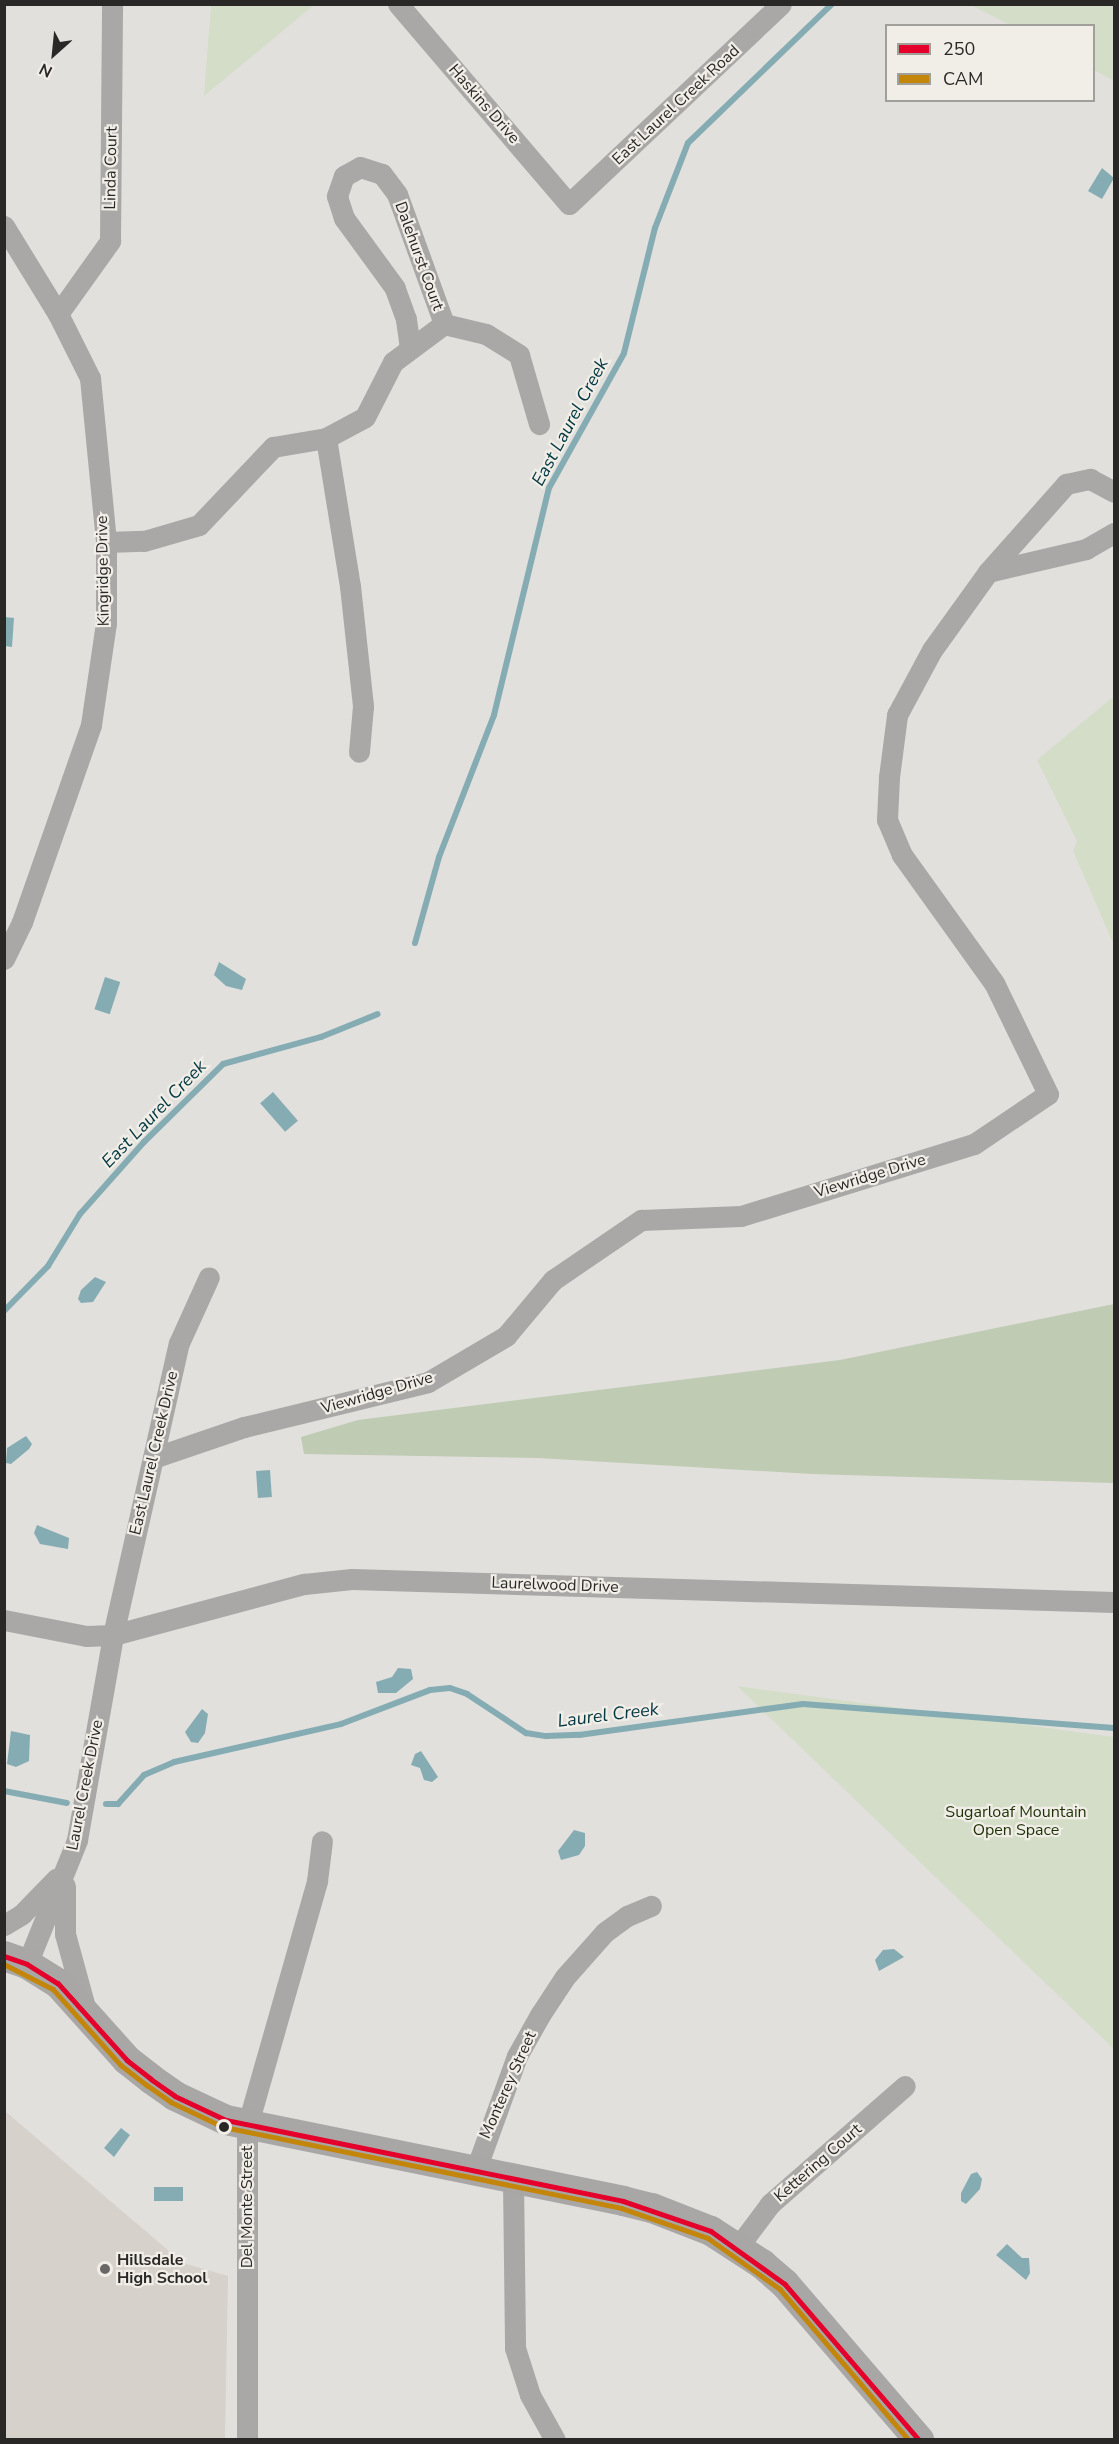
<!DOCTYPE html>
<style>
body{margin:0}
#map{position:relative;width:1119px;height:2444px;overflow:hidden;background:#e2e0dd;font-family:"Nunito Sans",sans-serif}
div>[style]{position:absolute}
.built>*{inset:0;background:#d6d1ca}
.green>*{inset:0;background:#d3ddc8}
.forest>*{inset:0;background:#bfcbb3}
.water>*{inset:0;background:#85acb3;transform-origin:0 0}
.stream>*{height:6px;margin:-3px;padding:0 3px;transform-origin:3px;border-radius:3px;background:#85acb3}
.street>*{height:21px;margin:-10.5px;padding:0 10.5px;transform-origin:10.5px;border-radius:10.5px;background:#a9a8a7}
.secondary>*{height:30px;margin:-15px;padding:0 15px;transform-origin:15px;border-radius:15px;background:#a8a7a6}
.bus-1>*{height:4.5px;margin:-2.25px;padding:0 2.25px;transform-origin:2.25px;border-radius:2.25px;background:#e4002b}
.bus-2>*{height:4.5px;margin:-2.25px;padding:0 2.25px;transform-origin:2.25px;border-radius:2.25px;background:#c4860a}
.dots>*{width:16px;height:16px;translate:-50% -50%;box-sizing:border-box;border:3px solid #f1eee8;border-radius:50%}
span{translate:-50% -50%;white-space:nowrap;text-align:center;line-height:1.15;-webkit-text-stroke:4.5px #f1eee8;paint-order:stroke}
.street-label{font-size:16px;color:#2a2826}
.park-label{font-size:16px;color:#1d3205}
.poi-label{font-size:16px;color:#2a2826;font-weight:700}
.left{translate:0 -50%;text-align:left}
.water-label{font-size:18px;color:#003741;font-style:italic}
.frame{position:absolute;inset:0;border:6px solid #2a2826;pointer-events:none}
.legend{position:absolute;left:885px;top:24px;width:210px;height:78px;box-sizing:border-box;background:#f1eee8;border:2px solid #a19f9a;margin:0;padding:8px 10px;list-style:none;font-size:18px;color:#2a2826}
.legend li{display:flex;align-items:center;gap:12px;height:30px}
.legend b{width:30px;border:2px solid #a19f9a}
.north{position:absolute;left:24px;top:24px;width:60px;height:60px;-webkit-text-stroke:4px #f1eee8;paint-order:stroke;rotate:207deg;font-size:16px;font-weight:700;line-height:24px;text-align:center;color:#2a2826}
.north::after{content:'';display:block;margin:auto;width:21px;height:27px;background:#2a2826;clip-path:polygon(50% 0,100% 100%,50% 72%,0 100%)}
</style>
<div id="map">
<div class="built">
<i style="clip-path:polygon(5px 2111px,183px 2263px,228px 2276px,225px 2439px,5px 2439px)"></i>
</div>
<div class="green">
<i style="clip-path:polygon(211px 5px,211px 4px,314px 5px,204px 96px)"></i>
<i style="clip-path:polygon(971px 5px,1114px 5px,1114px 81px,1094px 70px,1094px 26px,1010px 25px)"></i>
<i style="clip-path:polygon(1114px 696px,1114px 945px,1073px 851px,1077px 841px,1037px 760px)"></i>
<i style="clip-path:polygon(737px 1686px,1114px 1737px,1114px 2049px)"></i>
</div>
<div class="forest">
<i style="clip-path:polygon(1114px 1304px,1114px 1483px,812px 1474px,538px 1458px,304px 1454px,301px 1437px,358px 1420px,840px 1360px)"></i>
</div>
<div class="water">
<i style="clip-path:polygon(1102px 168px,1114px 178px,1102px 199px,1088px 191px)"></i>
<i style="clip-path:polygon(5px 617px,14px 618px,12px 647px,5px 646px)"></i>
<i style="clip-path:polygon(219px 962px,246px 979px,242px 990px,226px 986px,214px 975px)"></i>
<i style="left:105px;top:977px;width:16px;height:34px;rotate:18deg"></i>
<i style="left:273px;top:1092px;width:38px;height:17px;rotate:49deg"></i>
<i style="clip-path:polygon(95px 1277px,106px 1282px,93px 1302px,81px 1303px,78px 1299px,81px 1290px)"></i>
<i style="clip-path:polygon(26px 1436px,32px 1444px,29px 1449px,11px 1464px,6px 1463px,7px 1448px)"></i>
<i style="left:270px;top:1470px;width:27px;height:14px;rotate:86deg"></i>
<i style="clip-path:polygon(37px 1525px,69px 1538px,68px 1549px,40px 1544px,34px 1533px)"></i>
<i style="clip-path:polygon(398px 1668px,411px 1669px,413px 1679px,396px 1693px,378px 1693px,376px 1682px,392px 1677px)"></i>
<i style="clip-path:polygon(202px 1709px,208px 1714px,205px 1733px,198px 1743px,191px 1742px,185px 1732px)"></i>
<i style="clip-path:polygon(11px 1731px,30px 1735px,29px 1761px,16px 1767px,7px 1764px)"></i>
<i style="clip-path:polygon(421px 1751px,438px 1777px,432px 1782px,424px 1780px,420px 1768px,411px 1765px,415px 1754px)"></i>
<i style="clip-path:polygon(574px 1830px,585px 1833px,585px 1846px,579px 1855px,561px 1860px,558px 1851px)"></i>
<i style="clip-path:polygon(894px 1949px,904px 1957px,879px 1971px,875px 1960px,883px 1950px)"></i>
<i style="clip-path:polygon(121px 2128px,130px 2135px,114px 2157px,104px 2148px)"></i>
<i style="clip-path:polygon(977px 2172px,982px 2179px,980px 2189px,966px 2204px,961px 2201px,961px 2193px,971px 2174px)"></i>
<i style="left:154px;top:2187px;width:29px;height:14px"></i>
<i style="clip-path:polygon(1007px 2244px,1022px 2258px,1029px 2258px,1030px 2273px,1026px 2280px,996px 2255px)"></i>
</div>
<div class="stream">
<i style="left:415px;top:943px;width:89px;rotate:-74.4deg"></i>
<i style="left:439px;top:857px;width:152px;rotate:-68.8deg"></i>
<i style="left:494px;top:715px;width:234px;rotate:-76.4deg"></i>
<i style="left:549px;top:488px;width:154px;rotate:-60.9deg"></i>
<i style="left:624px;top:353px;width:129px;rotate:-76.1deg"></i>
<i style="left:655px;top:228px;width:91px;rotate:-68.8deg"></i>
<i style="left:688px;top:143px;width:200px;rotate:-44deg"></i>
<i style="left:4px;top:1311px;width:63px;rotate:-45.6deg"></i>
<i style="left:48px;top:1266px;width:61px;rotate:-58.4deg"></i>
<i style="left:80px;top:1214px;width:96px;rotate:-48.4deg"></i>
<i style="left:144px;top:1142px;width:111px;rotate:-44.6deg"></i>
<i style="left:223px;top:1064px;width:102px;rotate:-15.4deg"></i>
<i style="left:321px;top:1037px;width:61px;rotate:-22deg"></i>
<i style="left:4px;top:1791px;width:64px;rotate:10.8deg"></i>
<i style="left:106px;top:1804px;width:12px"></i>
<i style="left:118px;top:1804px;width:39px;rotate:-48deg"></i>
<i style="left:144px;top:1775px;width:33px;rotate:-23deg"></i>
<i style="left:174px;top:1762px;width:171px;rotate:-12.8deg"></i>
<i style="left:341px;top:1724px;width:95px;rotate:-20.9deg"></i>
<i style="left:430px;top:1690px;width:20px;rotate:-6deg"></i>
<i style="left:450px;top:1688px;width:18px;rotate:19deg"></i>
<i style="left:467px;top:1694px;width:71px;rotate:33.5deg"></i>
<i style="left:526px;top:1733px;width:20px;rotate:9deg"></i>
<i style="left:546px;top:1736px;width:33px;rotate:-2deg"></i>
<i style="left:579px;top:1735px;width:226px;rotate:-7.9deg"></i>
<i style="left:803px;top:1704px;width:312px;rotate:4.4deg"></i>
</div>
<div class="street">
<i style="left:398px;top:4px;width:263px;rotate:49.5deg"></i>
<i style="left:569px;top:204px;width:291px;rotate:-43.3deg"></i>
<i style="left:4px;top:226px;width:103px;rotate:58.5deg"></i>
<i style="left:58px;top:314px;width:72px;rotate:63.4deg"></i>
<i style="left:90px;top:378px;width:165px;rotate:84.4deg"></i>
<i style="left:106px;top:542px;width:81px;rotate:90deg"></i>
<i style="left:106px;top:623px;width:103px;rotate:98.4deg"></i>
<i style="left:91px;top:725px;width:209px;rotate:109.3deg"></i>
<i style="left:22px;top:922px;width:41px;rotate:115.9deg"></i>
<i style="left:58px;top:314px;width:90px;rotate:-54.5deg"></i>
<i style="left:110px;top:241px;width:237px;rotate:-89.5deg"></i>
<i style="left:410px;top:348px;width:29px;rotate:-98deg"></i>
<i style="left:406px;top:319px;width:33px;rotate:-110deg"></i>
<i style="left:395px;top:288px;width:87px;rotate:-126.1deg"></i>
<i style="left:344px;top:218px;width:23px;rotate:-108deg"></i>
<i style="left:337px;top:196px;width:21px;rotate:-71deg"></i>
<i style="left:344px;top:176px;width:18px;rotate:-29deg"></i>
<i style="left:360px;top:167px;width:23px;rotate:18deg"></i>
<i style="left:382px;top:174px;width:25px;rotate:53deg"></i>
<i style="left:397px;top:194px;width:138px;rotate:70.1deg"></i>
<i style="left:326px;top:438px;width:150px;rotate:80.8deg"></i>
<i style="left:350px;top:586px;width:121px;rotate:83.8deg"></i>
<i style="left:363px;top:706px;width:46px;rotate:95deg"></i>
<i style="left:106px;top:542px;width:38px;rotate:-2deg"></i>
<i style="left:144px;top:541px;width:57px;rotate:-16.2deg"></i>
<i style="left:199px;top:525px;width:108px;rotate:-46.5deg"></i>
<i style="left:273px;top:447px;width:54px;rotate:-9.6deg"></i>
<i style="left:326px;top:438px;width:44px;rotate:-28.3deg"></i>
<i style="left:365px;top:417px;width:62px;rotate:-63deg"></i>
<i style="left:393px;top:362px;width:64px;rotate:-36.7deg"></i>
<i style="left:444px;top:324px;width:43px;rotate:13.4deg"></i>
<i style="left:486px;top:334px;width:39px;rotate:32deg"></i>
<i style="left:519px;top:355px;width:72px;rotate:73.8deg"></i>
<i style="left:988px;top:572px;width:101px;rotate:-13.2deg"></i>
<i style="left:1086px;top:549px;width:32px;rotate:-30deg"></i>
<i style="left:153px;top:1458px;width:96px;rotate:-18.8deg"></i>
<i style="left:244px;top:1427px;width:189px;rotate:-13.7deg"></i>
<i style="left:428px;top:1382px;width:91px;rotate:-30.5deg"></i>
<i style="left:506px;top:1336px;width:73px;rotate:-50deg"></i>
<i style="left:553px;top:1280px;width:107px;rotate:-34.3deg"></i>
<i style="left:641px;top:1220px;width:100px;rotate:-2.3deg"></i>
<i style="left:741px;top:1216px;width:244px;rotate:-17.2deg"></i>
<i style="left:974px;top:1144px;width:89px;rotate:-34deg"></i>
<i style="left:1048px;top:1094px;width:123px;rotate:-115.9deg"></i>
<i style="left:994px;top:983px;width:158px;rotate:-125.7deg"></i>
<i style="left:902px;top:855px;width:38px;rotate:-113deg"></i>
<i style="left:887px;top:820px;width:43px;rotate:-87.3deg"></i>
<i style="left:889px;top:777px;width:63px;rotate:-82.6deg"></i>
<i style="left:897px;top:715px;width:74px;rotate:-61.7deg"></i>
<i style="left:932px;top:650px;width:96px;rotate:-54.3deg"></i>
<i style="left:988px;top:572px;width:118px;rotate:-48.4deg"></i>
<i style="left:1066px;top:484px;width:25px;rotate:-12deg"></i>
<i style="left:1090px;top:479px;width:27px;rotate:28deg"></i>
<i style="left:4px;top:1620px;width:84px;rotate:11deg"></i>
<i style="left:86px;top:1636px;width:27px;rotate:-2deg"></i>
<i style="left:113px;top:1635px;width:198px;rotate:-15deg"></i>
<i style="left:304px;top:1584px;width:48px;rotate:-5.9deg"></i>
<i style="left:352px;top:1579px;width:762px;rotate:1.73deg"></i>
<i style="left:65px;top:1886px;width:48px;rotate:90deg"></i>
<i style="left:65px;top:1934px;width:76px;rotate:74.7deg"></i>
<i style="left:4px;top:1925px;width:21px;rotate:-31deg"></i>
<i style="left:22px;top:1914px;width:49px;rotate:-45.8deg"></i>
<i style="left:27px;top:1964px;width:134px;rotate:-68deg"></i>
<i style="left:77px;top:1840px;width:208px;rotate:-80deg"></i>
<i style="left:113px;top:1635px;width:299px;rotate:-77.3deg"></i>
<i style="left:179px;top:1343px;width:72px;rotate:-65.6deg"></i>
<i style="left:475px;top:2172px;width:123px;rotate:-70.1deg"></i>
<i style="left:517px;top:2056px;width:47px;rotate:-60.7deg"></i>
<i style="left:540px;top:2015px;width:45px;rotate:-56.7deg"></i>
<i style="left:565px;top:1977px;width:60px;rotate:-48.4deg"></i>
<i style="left:605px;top:1932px;width:27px;rotate:-36deg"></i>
<i style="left:627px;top:1916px;width:26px;rotate:-23deg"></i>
<i style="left:513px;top:2180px;width:168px;rotate:89.3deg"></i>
<i style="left:515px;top:2348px;width:49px;rotate:72.3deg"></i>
<i style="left:530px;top:2395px;width:51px;rotate:60.9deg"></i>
<i style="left:738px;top:2247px;width:54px;rotate:-53.3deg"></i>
<i style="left:770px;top:2204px;width:179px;rotate:-41.2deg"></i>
<i style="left:247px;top:2440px;width:313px;rotate:-90deg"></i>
<i style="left:247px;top:2127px;width:256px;rotate:-74.1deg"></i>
<i style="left:317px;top:1881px;width:40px;rotate:-82.9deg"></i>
</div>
<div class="secondary">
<i style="left:4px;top:1956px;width:24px;rotate:19deg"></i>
<i style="left:27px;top:1964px;width:36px;rotate:32deg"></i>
<i style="left:58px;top:1983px;width:103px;rotate:48.1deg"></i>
<i style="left:127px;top:2060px;width:31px;rotate:38deg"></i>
<i style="left:151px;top:2079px;width:29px;rotate:35deg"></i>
<i style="left:175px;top:2096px;width:56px;rotate:25.2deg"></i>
<i style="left:226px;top:2120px;width:405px;rotate:11.5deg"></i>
<i style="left:623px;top:2201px;width:30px;rotate:14deg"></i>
<i style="left:652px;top:2208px;width:63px;rotate:21.3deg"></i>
<i style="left:711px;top:2231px;width:61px;rotate:32.9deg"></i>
<i style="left:762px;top:2264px;width:30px;rotate:41deg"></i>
<i style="left:785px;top:2284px;width:206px;rotate:49.3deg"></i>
</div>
<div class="bus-1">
<i style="left:4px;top:1956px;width:24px;rotate:19deg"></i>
<i style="left:27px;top:1964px;width:36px;rotate:32deg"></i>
<i style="left:58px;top:1983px;width:103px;rotate:48.1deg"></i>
<i style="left:127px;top:2060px;width:31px;rotate:38deg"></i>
<i style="left:151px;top:2079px;width:29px;rotate:35deg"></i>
<i style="left:175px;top:2096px;width:56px;rotate:25.2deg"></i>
<i style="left:226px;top:2120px;width:405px;rotate:11.5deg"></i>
<i style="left:623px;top:2201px;width:93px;rotate:18.8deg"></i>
<i style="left:711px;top:2231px;width:91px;rotate:35.6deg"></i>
<i style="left:785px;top:2284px;width:206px;rotate:49.3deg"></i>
</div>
<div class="bus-2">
<i style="left:4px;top:1964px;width:55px;rotate:27deg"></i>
<i style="left:53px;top:1989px;width:102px;rotate:48.2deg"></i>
<i style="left:121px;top:2065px;width:33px;rotate:38deg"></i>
<i style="left:147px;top:2085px;width:29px;rotate:35deg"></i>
<i style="left:171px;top:2102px;width:59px;rotate:25.3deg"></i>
<i style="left:224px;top:2127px;width:405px;rotate:11.5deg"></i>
<i style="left:621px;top:2208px;width:92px;rotate:19deg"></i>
<i style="left:708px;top:2238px;width:88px;rotate:35.3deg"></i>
<i style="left:780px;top:2289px;width:199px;rotate:49.5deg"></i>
</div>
<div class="dots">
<i style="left:224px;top:2127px;background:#2a2826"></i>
<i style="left:105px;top:2269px;background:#6a6866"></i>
</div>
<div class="street-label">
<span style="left:484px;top:104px;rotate:49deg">Haskins Drive</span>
<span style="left:676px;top:105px;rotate:-43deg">East Laurel Creek Road</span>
<span style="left:111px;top:168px;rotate:-89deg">Linda Court</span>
<span style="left:419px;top:256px;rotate:70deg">Dalehurst Court</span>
<span style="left:103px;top:571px;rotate:-91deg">Kingridge Drive</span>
<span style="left:870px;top:1176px;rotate:-17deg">Viewridge Drive</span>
<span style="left:377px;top:1393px;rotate:-16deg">Viewridge Drive</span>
<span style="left:154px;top:1453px;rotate:-77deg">East Laurel Creek Drive</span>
<span style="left:555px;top:1585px;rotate:2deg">Laurelwood Drive</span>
<span style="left:85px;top:1785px;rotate:-79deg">Laurel Creek Drive</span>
<span style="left:508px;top:2085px;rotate:-66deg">Monterey Street</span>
<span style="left:818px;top:2163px;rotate:-41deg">Kettering Court</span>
<span style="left:247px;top:2207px;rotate:-90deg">Del Monte Street</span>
</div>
<div class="park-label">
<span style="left:1016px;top:1821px">Sugarloaf Mountain<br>Open Space</span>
</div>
<div class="poi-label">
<span class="left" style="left:117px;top:2269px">Hillsdale<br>High School</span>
</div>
<div class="water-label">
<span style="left:570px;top:422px;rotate:-62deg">East Laurel Creek</span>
<span style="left:154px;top:1114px;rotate:-46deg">East Laurel Creek</span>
<span style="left:608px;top:1715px;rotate:-7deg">Laurel Creek</span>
</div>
<div class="frame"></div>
<ul class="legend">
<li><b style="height:8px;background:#e4002b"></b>250</li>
<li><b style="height:8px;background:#c4860a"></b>CAM</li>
</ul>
<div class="north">N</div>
</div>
